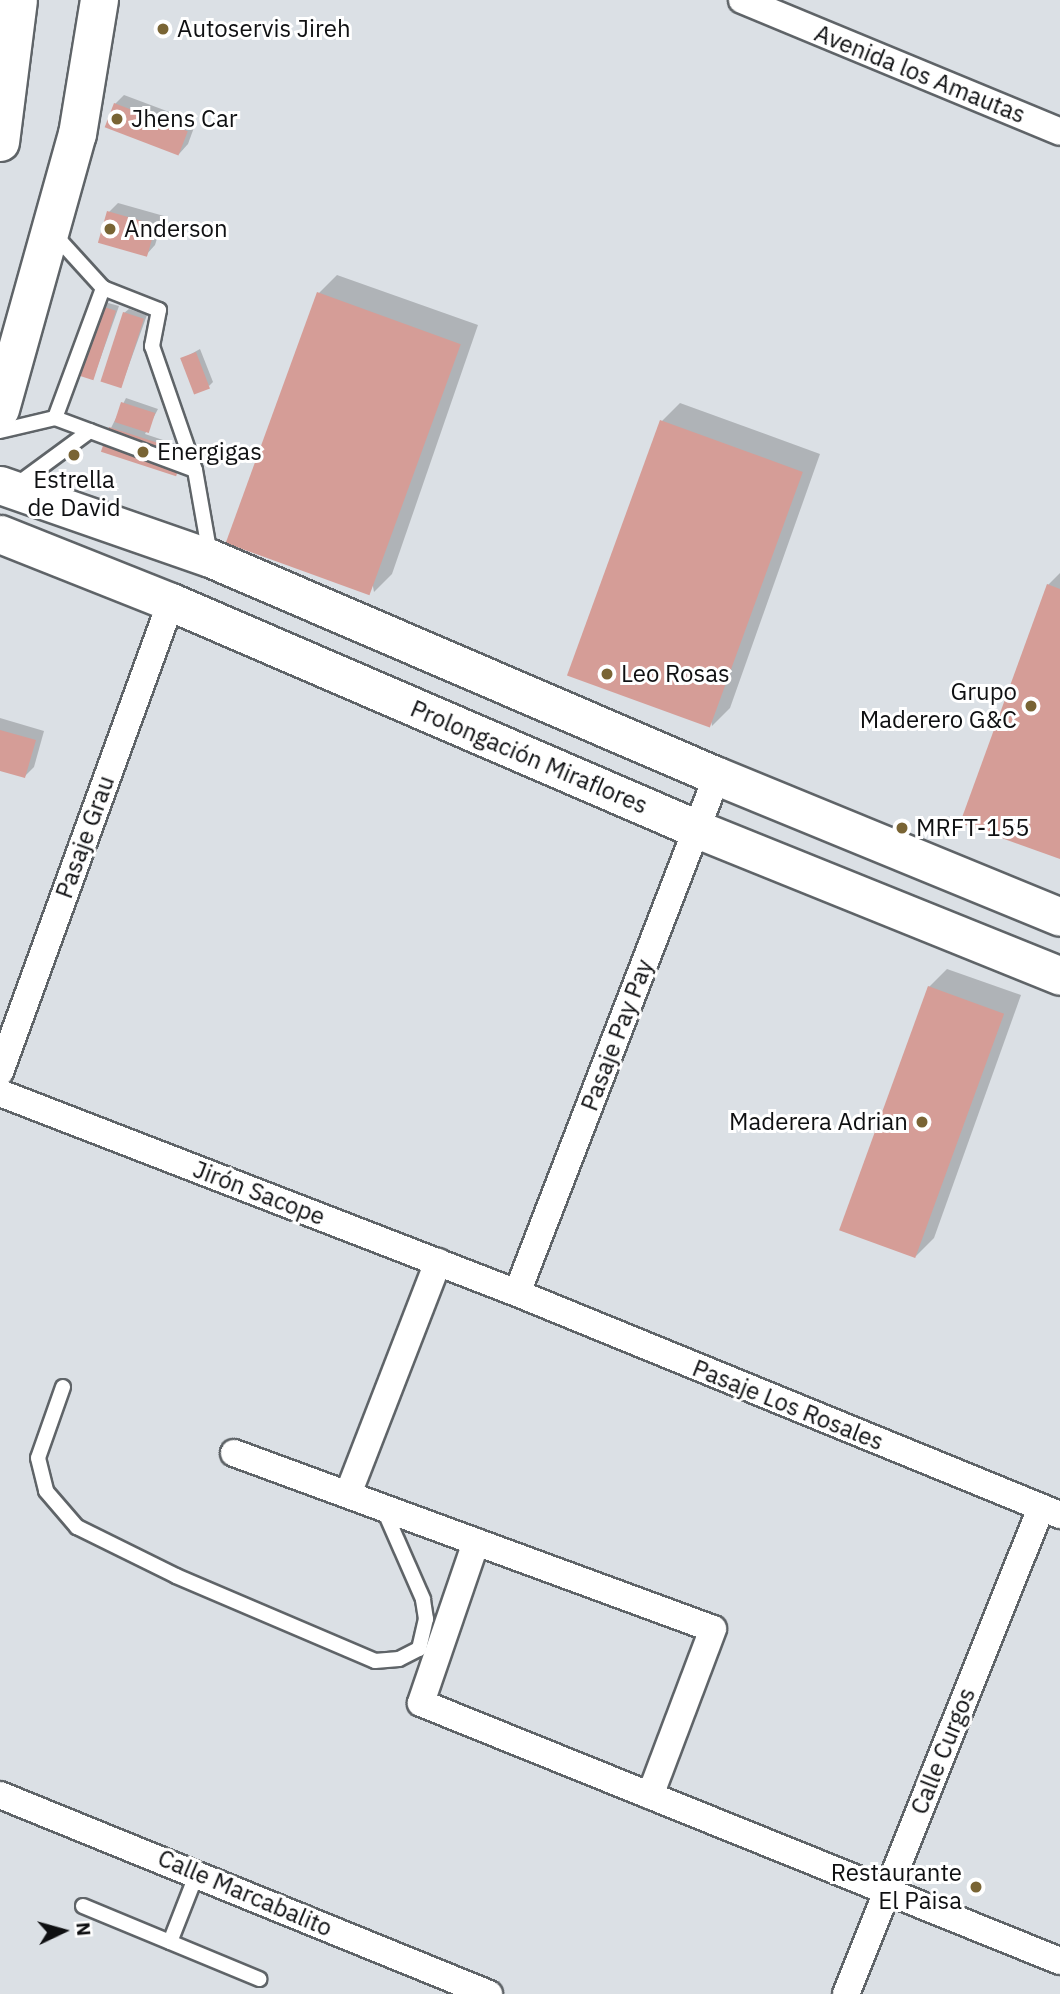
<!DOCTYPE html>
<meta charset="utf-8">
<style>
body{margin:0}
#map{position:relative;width:1060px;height:1994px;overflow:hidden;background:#dbe0e5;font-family:"IBM Plex Sans",sans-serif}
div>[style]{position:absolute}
.shadow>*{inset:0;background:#0003}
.building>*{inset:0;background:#d59d97;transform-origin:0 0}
.roads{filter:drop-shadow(2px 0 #5f6468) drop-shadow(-2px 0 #5f6468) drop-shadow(0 2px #5f6468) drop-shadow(0 -2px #5f6468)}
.lane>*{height:14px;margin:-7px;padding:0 7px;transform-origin:7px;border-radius:7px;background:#fff}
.street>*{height:26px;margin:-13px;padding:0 13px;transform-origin:13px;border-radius:13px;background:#fff}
.secondary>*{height:37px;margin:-18.5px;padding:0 18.5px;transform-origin:18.5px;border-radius:18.5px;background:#fff}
.dots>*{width:19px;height:19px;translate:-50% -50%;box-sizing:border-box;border:4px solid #fff;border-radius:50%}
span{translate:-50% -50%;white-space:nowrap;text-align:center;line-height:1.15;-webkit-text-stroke:6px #fff;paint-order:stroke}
.poi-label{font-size:24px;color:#0f1012}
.left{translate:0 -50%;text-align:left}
.right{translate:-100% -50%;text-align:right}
.street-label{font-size:24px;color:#0f1012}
.north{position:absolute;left:28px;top:1896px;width:70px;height:70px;-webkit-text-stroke:5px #fff;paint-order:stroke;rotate:85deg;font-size:19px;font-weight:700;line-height:28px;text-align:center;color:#0f1012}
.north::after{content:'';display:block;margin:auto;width:24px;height:32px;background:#0f1012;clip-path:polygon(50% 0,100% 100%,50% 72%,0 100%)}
</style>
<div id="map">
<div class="shadow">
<i style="clip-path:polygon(124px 95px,196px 122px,188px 144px,179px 154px,115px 104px)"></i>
<i style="clip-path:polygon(118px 203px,164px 216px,155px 245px,146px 255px,109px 212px)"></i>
<i style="clip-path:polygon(337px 275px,478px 325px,392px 574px,374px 592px,319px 293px)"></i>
<i style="clip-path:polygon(101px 301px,119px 306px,93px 379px)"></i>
<i style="clip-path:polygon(129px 309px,147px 315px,121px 387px,124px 313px)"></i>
<i style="clip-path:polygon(200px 349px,213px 382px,209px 386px,182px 359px)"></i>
<i style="clip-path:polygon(126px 398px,158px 409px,145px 434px,187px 448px,175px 475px,111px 428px)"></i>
<i style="clip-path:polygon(680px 403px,820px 454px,730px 708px,712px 726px,662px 421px)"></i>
<i style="clip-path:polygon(1060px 573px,1060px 858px,1048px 585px)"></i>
<i style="clip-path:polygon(0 718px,44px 731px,34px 767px,25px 776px,0 769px)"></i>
<i style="clip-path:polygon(947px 969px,1021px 995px,934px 1238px,916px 1256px,929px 987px)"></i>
</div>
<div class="building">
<i style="left:114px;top:103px;width:79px;height:26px;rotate:21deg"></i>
<i style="left:107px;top:211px;width:51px;height:33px;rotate:16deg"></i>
<i style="left:317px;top:292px;width:153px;height:267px;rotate:20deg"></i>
<i style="left:95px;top:304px;width:22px;height:73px;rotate:18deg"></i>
<i style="left:123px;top:312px;width:22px;height:73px;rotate:18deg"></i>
<i style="left:196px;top:352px;width:39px;height:17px;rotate:69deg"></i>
<i style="left:121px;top:402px;width:36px;height:21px;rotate:18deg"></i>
<i style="left:660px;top:420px;width:152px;height:272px;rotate:20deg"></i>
<i style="left:109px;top:427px;width:79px;height:26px;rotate:18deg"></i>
<i style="clip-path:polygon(1047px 584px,1060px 589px,1060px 859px,960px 823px)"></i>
<i style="clip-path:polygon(0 730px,36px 740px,25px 778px,0 771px)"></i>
<i style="left:928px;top:986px;width:81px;height:260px;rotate:20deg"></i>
</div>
<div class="roads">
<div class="lane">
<i style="left:53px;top:233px;width:74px;rotate:47.7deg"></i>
<i style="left:103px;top:288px;width:60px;rotate:21.4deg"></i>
<i style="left:159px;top:310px;width:37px;rotate:101deg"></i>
<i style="left:152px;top:346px;width:131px;rotate:70.9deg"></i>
<i style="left:195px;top:470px;width:86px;rotate:80deg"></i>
<i style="left:55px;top:418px;width:139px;rotate:-69.7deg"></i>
<i style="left:0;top:431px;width:57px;rotate:-13.3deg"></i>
<i style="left:55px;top:418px;width:149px;rotate:20.4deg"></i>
<i style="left:15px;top:486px;width:93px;rotate:-36.3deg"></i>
<i style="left:63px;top:1387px;width:75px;rotate:109.4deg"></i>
<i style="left:38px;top:1458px;width:34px;rotate:76deg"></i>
<i style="left:46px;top:1491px;width:48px;rotate:49.3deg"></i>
<i style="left:77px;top:1527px;width:110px;rotate:26.3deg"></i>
<i style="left:176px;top:1576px;width:216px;rotate:23.1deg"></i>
<i style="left:375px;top:1661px;width:24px;rotate:-5deg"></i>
<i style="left:399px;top:1659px;width:22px;rotate:-27deg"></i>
<i style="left:419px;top:1649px;width:31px;rotate:-77deg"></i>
<i style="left:426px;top:1619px;width:20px;rotate:-99deg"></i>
<i style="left:423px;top:1599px;width:99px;rotate:-113.7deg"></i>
<i style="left:83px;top:1906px;width:191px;rotate:22.5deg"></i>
<i style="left:170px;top:1942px;width:74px;rotate:-68.6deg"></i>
</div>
<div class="street">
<i style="left:742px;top:0;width:344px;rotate:22.5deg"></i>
<i style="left:0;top:1072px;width:500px;rotate:-70.01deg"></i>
<i style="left:0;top:1093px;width:554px;rotate:21.15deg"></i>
<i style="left:517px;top:1293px;width:587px;rotate:22.24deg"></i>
<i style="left:517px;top:1293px;width:554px;rotate:-68.85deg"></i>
<i style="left:234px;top:1453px;width:510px;rotate:20.17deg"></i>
<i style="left:713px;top:1629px;width:178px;rotate:110.7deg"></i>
<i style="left:348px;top:1494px;width:249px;rotate:-68.8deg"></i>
<i style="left:476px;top:1542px;width:170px;rotate:108.9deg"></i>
<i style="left:421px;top:1703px;width:689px;rotate:21.99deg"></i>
<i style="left:0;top:1795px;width:528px;rotate:22.14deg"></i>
<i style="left:846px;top:1994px;width:524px;rotate:-68.14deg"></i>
</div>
<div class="secondary">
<i style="left:0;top:142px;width:143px;rotate:-82.8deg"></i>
<i style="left:0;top:409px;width:286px;rotate:-74.4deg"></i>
<i style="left:77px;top:134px;width:136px;rotate:-80.7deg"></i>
<i style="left:0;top:485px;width:222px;rotate:19.2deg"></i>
<i style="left:210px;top:558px;width:552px;rotate:23.27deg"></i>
<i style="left:717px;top:776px;width:371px;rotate:22.3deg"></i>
<i style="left:0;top:534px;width:184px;rotate:21.7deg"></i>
<i style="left:171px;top:602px;width:573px;rotate:23.34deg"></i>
<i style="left:697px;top:829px;width:392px;rotate:22deg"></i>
</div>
</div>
<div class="dots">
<i style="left:163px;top:29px;background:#796434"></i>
<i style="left:117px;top:119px;background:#796434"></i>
<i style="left:110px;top:229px;background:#796434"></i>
<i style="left:143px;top:452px;background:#796434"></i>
<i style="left:74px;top:455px;background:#796434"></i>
<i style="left:607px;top:674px;background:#796434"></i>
<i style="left:1031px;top:706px;background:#796434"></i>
<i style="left:902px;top:828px;background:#796434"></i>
<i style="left:922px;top:1122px;background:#796434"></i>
<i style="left:976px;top:1887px;background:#796434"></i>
</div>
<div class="poi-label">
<span class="left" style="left:177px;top:29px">Autoservis Jireh</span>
<span class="left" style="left:131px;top:119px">Jhens Car</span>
<span class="left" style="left:124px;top:229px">Anderson</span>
<span class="left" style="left:157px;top:452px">Energigas</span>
<span style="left:74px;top:494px">Estrella<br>de David</span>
<span class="left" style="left:621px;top:674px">Leo Rosas</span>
<span class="right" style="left:1017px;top:706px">Grupo<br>Maderero G&amp;C</span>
<span class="left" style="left:916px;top:828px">MRFT-155</span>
<span class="right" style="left:908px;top:1122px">Maderera Adrian</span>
<span class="right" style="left:962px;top:1887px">Restaurante<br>El Paisa</span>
</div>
<div class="street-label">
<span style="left:920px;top:74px;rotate:22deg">Avenida los Amautas</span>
<span style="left:529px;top:757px;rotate:23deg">Prolongación Miraflores</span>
<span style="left:85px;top:837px;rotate:-70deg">Pasaje Grau</span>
<span style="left:617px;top:1035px;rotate:-69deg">Pasaje Pay Pay</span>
<span style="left:259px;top:1193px;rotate:21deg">Jirón Sacope</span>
<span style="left:788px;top:1405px;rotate:22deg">Pasaje Los Rosales</span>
<span style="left:943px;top:1751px;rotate:-68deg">Calle Curgos</span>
<span style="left:245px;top:1893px;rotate:23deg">Calle Marcabalito</span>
</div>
<div class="north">N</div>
</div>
